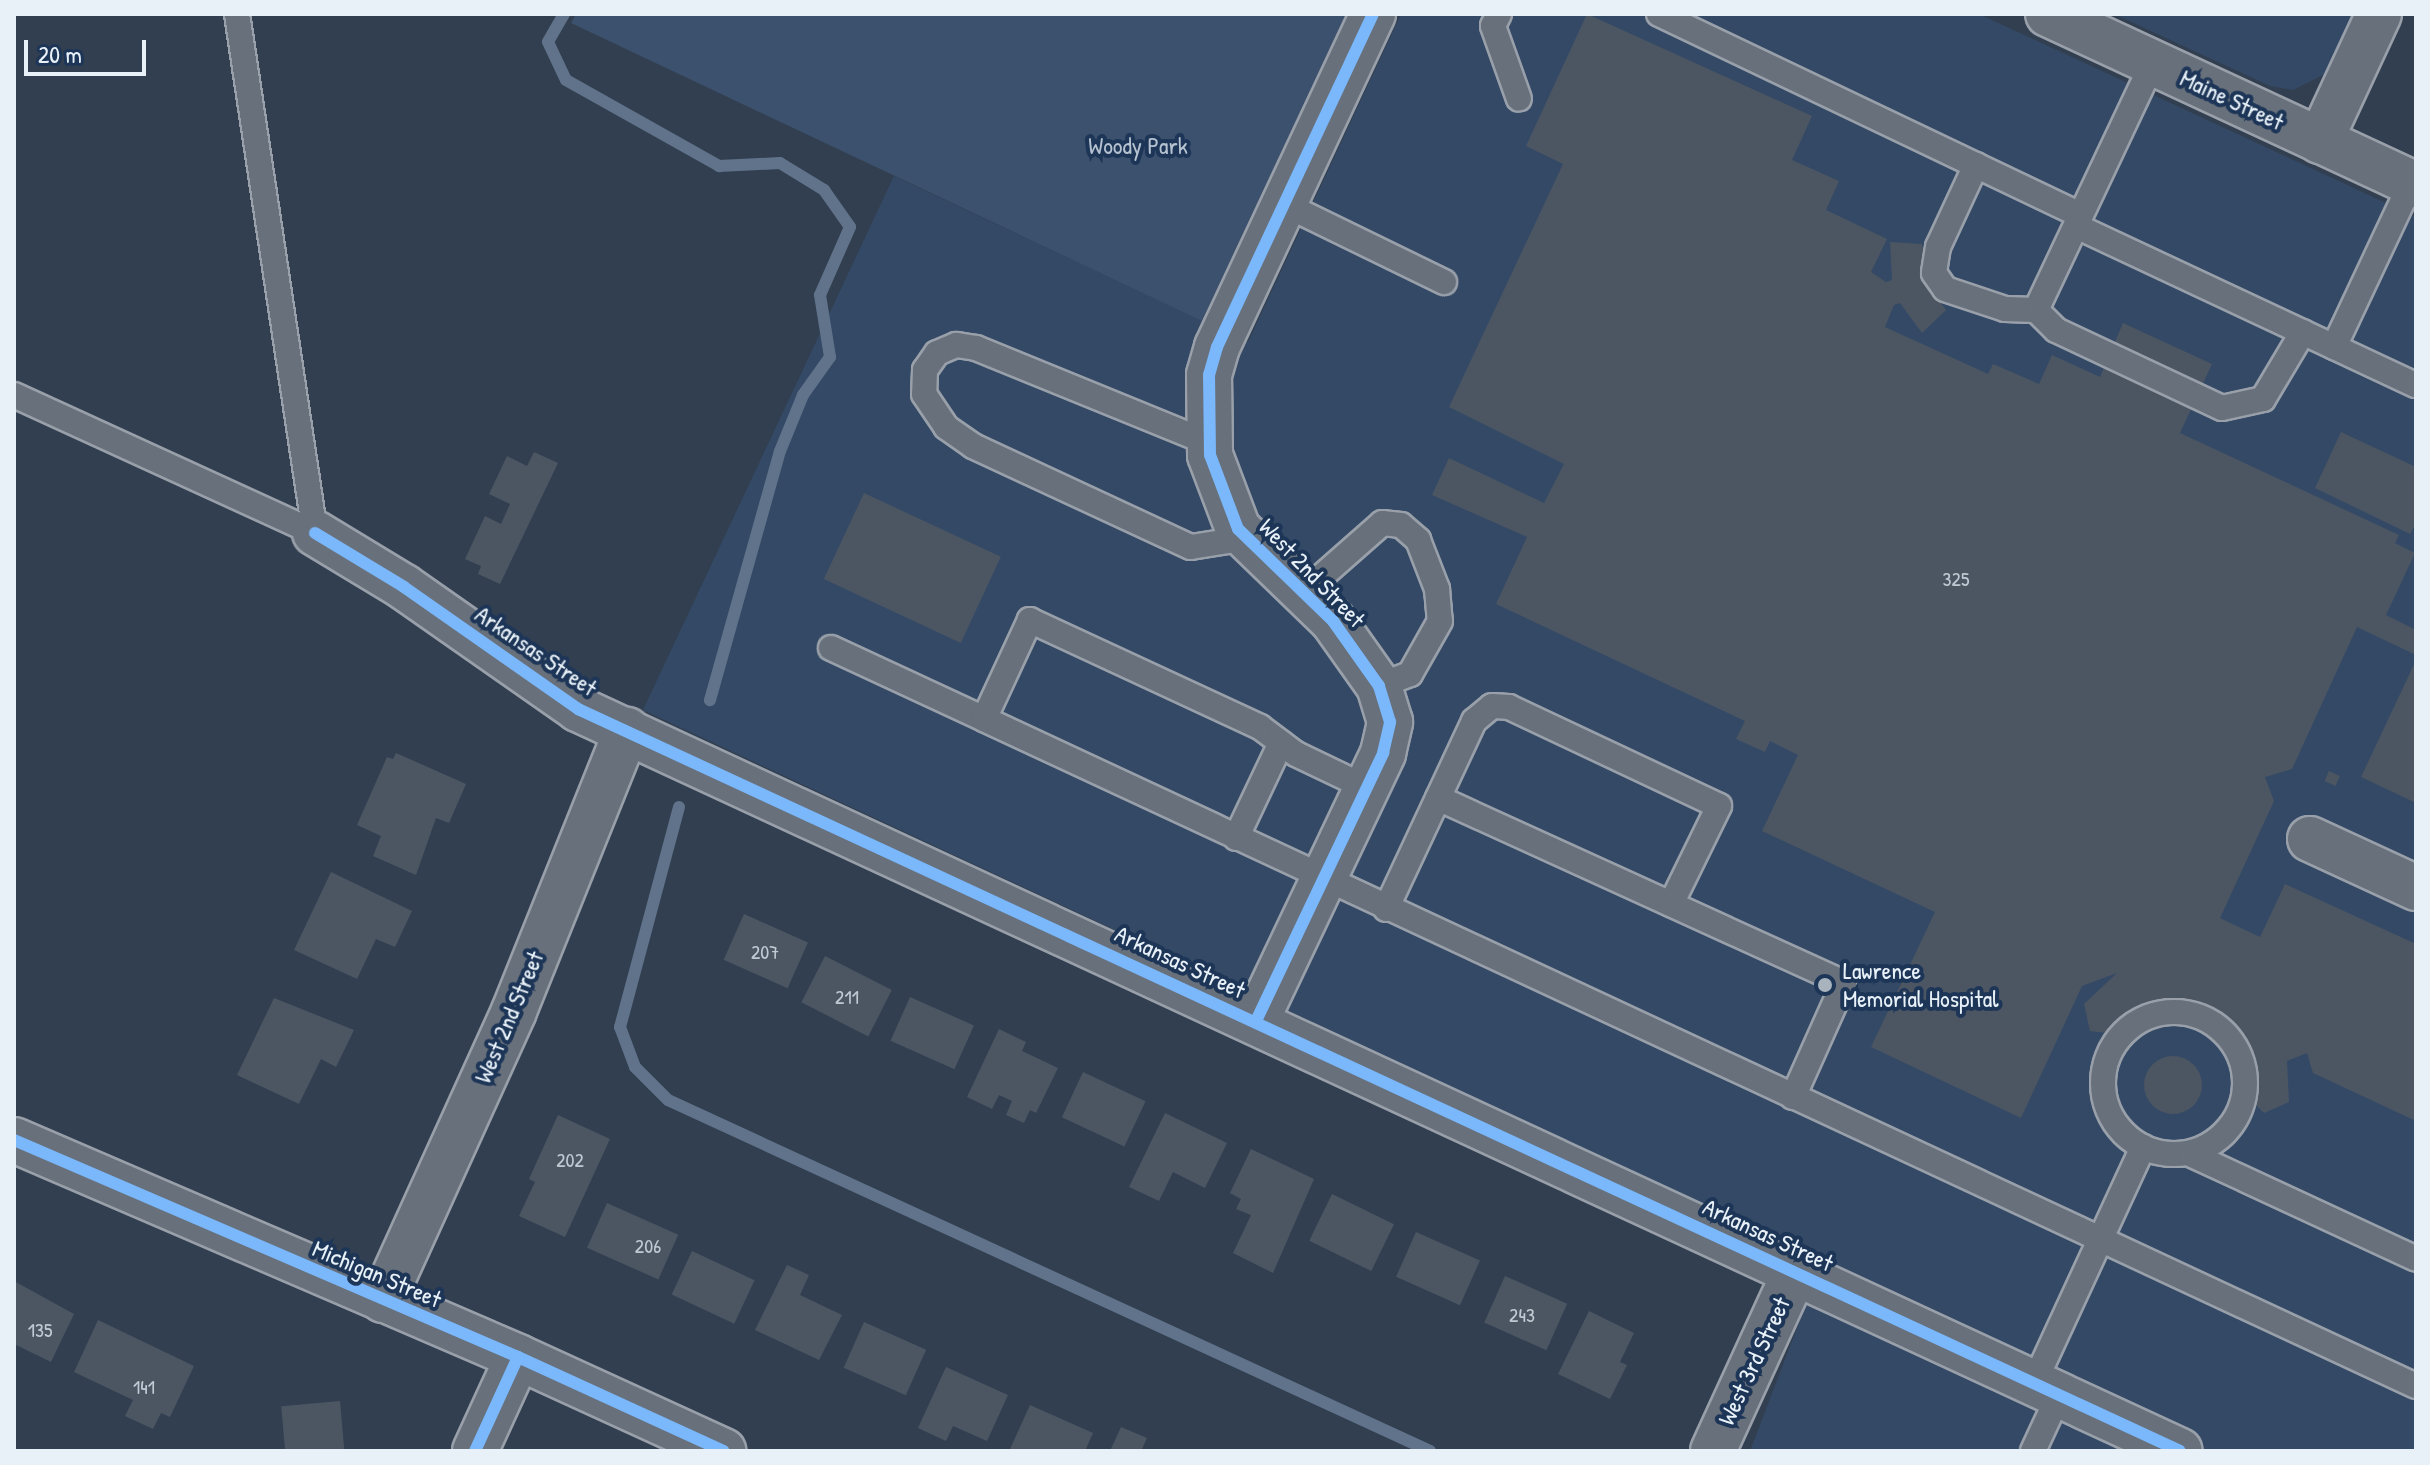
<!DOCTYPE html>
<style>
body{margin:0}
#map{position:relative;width:2430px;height:1465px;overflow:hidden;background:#323f50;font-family:"Patrick Hand",sans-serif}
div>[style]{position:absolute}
.built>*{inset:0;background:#334965}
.green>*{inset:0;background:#3c516d}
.stream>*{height:12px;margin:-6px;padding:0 6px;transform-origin:6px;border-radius:6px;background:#60738a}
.building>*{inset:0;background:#4c5663;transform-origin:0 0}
.round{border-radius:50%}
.roads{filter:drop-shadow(2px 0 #99a0aa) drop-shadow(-2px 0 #99a0aa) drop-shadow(0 2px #99a0aa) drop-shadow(0 -2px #99a0aa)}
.service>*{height:24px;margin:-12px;padding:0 12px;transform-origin:12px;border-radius:12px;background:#67707b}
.service>.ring{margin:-12px;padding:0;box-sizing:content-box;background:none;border:24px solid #67707b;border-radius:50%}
.minor>*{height:44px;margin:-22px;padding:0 22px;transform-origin:22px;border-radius:22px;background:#67707b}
.tertiary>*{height:44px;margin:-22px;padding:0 22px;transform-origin:22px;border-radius:22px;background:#67707b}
.cycleway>*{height:12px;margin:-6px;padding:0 6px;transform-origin:6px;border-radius:6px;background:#7ab7fb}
.dots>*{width:22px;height:22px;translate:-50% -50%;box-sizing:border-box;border:4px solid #1d3557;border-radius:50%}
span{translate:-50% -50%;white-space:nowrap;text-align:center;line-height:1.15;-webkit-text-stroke:8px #1d3557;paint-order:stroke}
.number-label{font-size:20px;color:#c1cad3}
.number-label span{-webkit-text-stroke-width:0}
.street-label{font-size:24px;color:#e8f1f8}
.park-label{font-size:24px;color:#b5c2d0}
.poi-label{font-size:24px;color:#e8f1f8}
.left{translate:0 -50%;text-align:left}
.frame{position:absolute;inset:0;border:16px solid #e8f1f8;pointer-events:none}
.scale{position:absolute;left:24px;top:40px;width:122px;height:36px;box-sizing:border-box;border:4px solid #e8f1f8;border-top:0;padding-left:10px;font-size:24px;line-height:28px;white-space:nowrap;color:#e8f1f8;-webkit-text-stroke:6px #1d3557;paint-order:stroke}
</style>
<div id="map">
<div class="built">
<i style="clip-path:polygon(1401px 14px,1979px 14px,2416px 217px,2416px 1451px,1750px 1451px,1823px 1260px,643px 710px,894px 176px,1248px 342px)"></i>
<i style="clip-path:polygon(2114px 14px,2354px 14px,2325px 74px,2293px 90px,2270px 86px)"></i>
</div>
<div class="green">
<i style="clip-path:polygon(576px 14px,1346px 14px,1202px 321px,571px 23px)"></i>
</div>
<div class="stream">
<i style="left:564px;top:14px;width:32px;rotate:120deg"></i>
<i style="left:548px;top:42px;width:42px;rotate:64.7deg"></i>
<i style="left:566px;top:80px;width:176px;rotate:29.3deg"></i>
<i style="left:719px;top:166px;width:61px;rotate:-2.8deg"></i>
<i style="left:780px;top:163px;width:52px;rotate:31.5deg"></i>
<i style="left:824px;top:190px;width:45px;rotate:54.9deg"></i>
<i style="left:850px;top:227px;width:74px;rotate:113.8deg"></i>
<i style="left:820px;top:295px;width:63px;rotate:80.8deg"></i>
<i style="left:830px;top:357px;width:47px;rotate:125.4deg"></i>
<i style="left:803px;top:395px;width:61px;rotate:112.3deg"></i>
<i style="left:780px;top:451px;width:259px;rotate:105.7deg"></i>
<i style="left:679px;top:807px;width:228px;rotate:105deg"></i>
<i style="left:620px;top:1027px;width:43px;rotate:69.4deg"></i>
<i style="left:635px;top:1067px;width:47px;rotate:45deg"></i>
<i style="left:668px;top:1100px;width:839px;rotate:24.73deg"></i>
</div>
<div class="building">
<i style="clip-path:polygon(1587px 14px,1812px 116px,1792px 160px,1839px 181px,1826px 210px,1887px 239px,1871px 272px,1886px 282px,1892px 280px,1890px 242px,1922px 244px,1931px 289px,1946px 310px,1922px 333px,1900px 303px,1894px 305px,1885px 327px,1988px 374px,1993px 364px,2039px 384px,2052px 355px,2100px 377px,2123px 323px,2212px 364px,2180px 433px,2399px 535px,2395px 543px,2415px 553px,2386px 615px,2416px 630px,2416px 655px,2357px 627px,2292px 769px,2265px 777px,2274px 801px,2220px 918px,2260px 937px,2285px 884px,2416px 944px,2416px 1121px,2313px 1073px,2307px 1053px,2287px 1061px,2289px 1102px,2264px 1113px,2245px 1094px,2237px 1047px,2203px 1015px,2157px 1010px,2116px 1034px,2090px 1031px,2084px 1004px,2117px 973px,2082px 986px,2021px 1118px,1871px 1047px,1935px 912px,1762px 831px,1798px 755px,1770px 741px,1765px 752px,1736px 739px,1745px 721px,1496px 604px,1527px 537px,1432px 495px,1449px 458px,1544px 503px,1564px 464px,1449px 407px,1563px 164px,1526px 146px)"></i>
<i style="clip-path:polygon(2341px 432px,2416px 467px,2416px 523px,2410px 534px,2315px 488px)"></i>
<i style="clip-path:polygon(534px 452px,558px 463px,500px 584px,478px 574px,481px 566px,465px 559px,485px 516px,501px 524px,510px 504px,489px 494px,507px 456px,527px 466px)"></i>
<i style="left:864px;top:493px;width:151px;height:95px;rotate:25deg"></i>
<i style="clip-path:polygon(2416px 660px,2416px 803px,2361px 777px)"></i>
<i style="clip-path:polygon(396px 753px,466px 784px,449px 823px,436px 818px,416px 875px,373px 856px,381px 836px,357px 825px,387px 757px,393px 759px)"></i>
<i style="left:2329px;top:771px;width:12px;height:11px;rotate:24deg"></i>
<i style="clip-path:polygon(331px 872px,412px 911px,395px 947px,376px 939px,357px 979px,294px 950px)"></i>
<i style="left:744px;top:914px;width:70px;height:50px;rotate:24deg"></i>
<i style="left:825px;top:956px;width:75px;height:52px;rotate:27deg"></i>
<i style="left:910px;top:997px;width:70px;height:48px;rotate:24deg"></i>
<i style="clip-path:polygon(274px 998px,354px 1030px,336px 1067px,321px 1059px,299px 1104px,237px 1075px)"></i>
<i style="clip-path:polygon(999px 1029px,1026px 1042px,1022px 1051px,1058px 1068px,1036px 1113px,1030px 1110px,1024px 1123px,1006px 1115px,1012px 1101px,999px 1095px,992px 1109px,967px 1097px)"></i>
<i class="round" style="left:2144px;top:1056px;width:58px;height:58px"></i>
<i style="left:1083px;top:1072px;width:69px;height:50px;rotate:25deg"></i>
<i style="clip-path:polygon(1165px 1113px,1227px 1143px,1205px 1188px,1173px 1172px,1159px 1201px,1129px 1187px)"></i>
<i style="clip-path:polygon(558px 1115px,610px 1139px,565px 1237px,519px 1216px,535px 1182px,529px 1179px)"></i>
<i style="clip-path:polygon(1251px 1149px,1314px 1179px,1273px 1273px,1233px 1253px,1251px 1215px,1236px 1209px,1241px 1199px,1230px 1193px)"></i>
<i style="left:1332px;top:1194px;width:69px;height:52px;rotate:26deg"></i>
<i style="left:607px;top:1203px;width:78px;height:49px;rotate:24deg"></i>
<i style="left:1416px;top:1232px;width:70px;height:49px;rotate:24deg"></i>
<i style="left:692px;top:1251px;width:69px;height:48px;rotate:25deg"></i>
<i style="clip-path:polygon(787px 1265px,809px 1275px,800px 1295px,842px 1315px,819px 1360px,755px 1330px)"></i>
<i style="left:1505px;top:1276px;width:68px;height:51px;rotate:24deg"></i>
<i style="clip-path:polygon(14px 1281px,74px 1314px,51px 1362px,14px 1344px)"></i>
<i style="clip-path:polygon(1589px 1311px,1634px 1333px,1620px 1362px,1627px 1365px,1610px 1399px,1558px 1374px)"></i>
<i style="clip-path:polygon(98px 1320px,194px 1366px,170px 1417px,161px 1413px,153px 1429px,125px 1416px,133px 1400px,74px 1372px)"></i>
<i style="left:864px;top:1322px;width:68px;height:50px;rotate:24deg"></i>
<i style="clip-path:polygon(946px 1367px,1008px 1395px,987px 1441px,953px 1426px,946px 1441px,918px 1428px)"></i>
<i style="left:340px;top:1401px;width:50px;height:59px;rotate:85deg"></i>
<i style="clip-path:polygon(1030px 1405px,1093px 1433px,1085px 1451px,1010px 1449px)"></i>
<i style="clip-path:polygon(1121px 1427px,1147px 1438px,1141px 1451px,1110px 1451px)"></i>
</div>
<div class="roads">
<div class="service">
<i style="left:237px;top:14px;width:525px;rotate:81.45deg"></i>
<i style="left:1499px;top:14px;width:13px;rotate:117deg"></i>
<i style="left:1493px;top:26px;width:77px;rotate:70.4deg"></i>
<i style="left:1659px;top:14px;width:467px;rotate:25.5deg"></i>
<i style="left:1976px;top:165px;width:90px;rotate:114.9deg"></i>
<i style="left:1938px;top:247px;width:26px;rotate:99deg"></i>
<i style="left:1934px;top:273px;width:19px;rotate:55deg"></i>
<i style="left:1945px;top:289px;width:63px;rotate:18.4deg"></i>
<i style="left:2005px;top:309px;width:31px;rotate:2deg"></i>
<i style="left:2036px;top:310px;width:28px;rotate:45deg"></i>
<i style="left:2056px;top:330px;width:183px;rotate:25.2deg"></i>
<i style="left:2222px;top:408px;width:42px;rotate:-12.4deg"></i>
<i style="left:2263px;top:399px;width:78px;rotate:-59.2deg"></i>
<i style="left:1284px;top:204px;width:178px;rotate:26deg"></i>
<i style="left:2076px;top:226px;width:375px;rotate:25.1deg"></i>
<i style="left:2036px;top:310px;width:273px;rotate:-64.7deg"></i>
<i style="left:2334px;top:347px;width:181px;rotate:-64.8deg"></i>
<i style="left:14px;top:395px;width:331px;rotate:24.6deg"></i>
<i style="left:1209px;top:443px;width:252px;rotate:-157.8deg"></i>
<i style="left:976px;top:348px;width:20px;rotate:-171deg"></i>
<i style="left:956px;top:345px;width:21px;rotate:157deg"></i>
<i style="left:937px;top:353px;width:21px;rotate:125deg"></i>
<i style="left:925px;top:370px;width:24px;rotate:92deg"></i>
<i style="left:924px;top:394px;width:40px;rotate:56deg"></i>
<i style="left:946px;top:427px;width:33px;rotate:35deg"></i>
<i style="left:973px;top:446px;width:240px;rotate:24.9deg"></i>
<i style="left:1191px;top:547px;width:57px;rotate:-9.1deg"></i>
<i style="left:1305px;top:591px;width:103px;rotate:-41.4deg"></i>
<i style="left:1382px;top:523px;width:19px;rotate:6deg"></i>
<i style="left:1401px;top:525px;width:23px;rotate:41deg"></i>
<i style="left:1418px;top:540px;width:53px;rotate:68.8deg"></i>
<i style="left:1437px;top:589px;width:32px;rotate:85deg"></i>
<i style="left:1440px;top:621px;width:61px;rotate:119.5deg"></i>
<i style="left:1410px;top:674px;width:33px;rotate:159deg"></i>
<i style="left:831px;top:648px;width:169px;rotate:24.9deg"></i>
<i style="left:1367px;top:788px;width:79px;rotate:-154.4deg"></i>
<i style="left:1296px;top:754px;width:45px;rotate:-143.1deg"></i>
<i style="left:1260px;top:727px;width:254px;rotate:-155.1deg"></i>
<i style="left:1030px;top:620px;width:109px;rotate:114.9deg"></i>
<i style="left:984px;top:719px;width:1580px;rotate:24.98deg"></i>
<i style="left:1438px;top:798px;width:446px;rotate:24.5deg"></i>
<i style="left:1844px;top:983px;width:125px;rotate:114.1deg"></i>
<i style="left:1236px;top:838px;width:105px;rotate:-64.7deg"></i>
<i style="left:1386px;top:909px;width:208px;rotate:-64.9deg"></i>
<i style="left:1474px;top:721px;width:23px;rotate:-40deg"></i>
<i style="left:1492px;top:706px;width:17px;rotate:3deg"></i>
<i style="left:1509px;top:707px;width:232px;rotate:25.2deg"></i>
<i style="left:1719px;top:806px;width:109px;rotate:116.1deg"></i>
<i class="ring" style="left:2103px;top:1012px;width:118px;height:118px"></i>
<i style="left:2188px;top:1153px;width:251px;rotate:24.9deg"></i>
<i style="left:2034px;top:1383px;width:260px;rotate:-65.2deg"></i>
<i style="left:2033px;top:1451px;width:62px;rotate:-65.1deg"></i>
</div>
<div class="minor">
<i style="left:2048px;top:14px;width:406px;rotate:24.9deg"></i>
<i style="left:2320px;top:141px;width:140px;rotate:-65.1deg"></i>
<i style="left:315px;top:533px;width:104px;rotate:31.2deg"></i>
<i style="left:404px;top:587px;width:213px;rotate:35deg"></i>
<i style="left:578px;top:709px;width:1765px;rotate:24.85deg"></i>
<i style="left:2310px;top:839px;width:117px;rotate:24.8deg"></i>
<i style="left:1256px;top:1021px;width:297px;rotate:-64.6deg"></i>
<i style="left:1383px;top:753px;width:32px;rotate:-77deg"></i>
<i style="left:1390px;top:722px;width:38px;rotate:-107deg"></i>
<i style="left:1379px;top:686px;width:80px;rotate:-125.3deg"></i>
<i style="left:1333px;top:621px;width:132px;rotate:-135.9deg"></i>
<i style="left:1238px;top:529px;width:79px;rotate:-110.7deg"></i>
<i style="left:1210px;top:455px;width:80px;rotate:-90.7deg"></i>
<i style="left:1209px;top:375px;width:29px;rotate:-74deg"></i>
<i style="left:1217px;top:347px;width:368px;rotate:-64.9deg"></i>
<i style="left:383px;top:1300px;width:317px;rotate:-65.6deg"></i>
<i style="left:514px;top:1011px;width:303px;rotate:-68.1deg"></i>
<i style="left:1713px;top:1451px;width:197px;rotate:-65.4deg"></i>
</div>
<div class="tertiary">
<i style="left:14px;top:1140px;width:549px;rotate:23.29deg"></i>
<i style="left:518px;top:1357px;width:226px;rotate:24.6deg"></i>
<i style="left:475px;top:1451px;width:103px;rotate:-65.4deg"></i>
</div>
</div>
<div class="cycleway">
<i style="left:315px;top:533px;width:104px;rotate:31.2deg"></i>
<i style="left:404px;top:587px;width:213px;rotate:35deg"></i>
<i style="left:578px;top:709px;width:1765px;rotate:24.85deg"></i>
<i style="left:1256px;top:1021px;width:297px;rotate:-64.6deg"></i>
<i style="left:1383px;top:753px;width:32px;rotate:-77deg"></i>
<i style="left:1390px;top:722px;width:38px;rotate:-107deg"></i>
<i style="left:1379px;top:686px;width:80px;rotate:-125.3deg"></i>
<i style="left:1333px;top:621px;width:132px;rotate:-135.9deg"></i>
<i style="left:1238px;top:529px;width:79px;rotate:-110.7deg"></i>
<i style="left:1210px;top:455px;width:80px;rotate:-90.7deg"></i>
<i style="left:1209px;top:375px;width:29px;rotate:-74deg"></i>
<i style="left:1217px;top:347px;width:368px;rotate:-64.9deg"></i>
<i style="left:14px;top:1140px;width:549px;rotate:23.29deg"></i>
<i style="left:518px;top:1357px;width:226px;rotate:24.6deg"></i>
<i style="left:475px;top:1451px;width:103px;rotate:-65.4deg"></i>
</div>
<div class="dots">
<i style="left:1825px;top:985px;background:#a8b3bd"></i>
</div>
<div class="number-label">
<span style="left:1956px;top:578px">325</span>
<span style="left:765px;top:951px">207</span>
<span style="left:847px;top:996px">211</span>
<span style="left:570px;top:1159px">202</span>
<span style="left:648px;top:1245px">206</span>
<span style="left:1522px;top:1314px">243</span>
<span style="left:40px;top:1329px">135</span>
<span style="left:144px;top:1386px">141</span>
</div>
<div class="street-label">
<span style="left:2232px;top:100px;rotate:25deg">Maine Street</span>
<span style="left:1312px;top:573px;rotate:46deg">West 2nd Street</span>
<span style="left:536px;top:651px;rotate:34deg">Arkansas Street</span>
<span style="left:1180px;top:962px;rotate:25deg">Arkansas Street</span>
<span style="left:509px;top:1017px;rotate:-67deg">West 2nd Street</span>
<span style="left:1768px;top:1235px;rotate:25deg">Arkansas Street</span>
<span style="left:377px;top:1274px;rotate:23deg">Michigan Street</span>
<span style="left:1754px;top:1361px;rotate:-65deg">West 3rd Street</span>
</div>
<div class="park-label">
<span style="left:1138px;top:146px">Woody Park</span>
</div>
<div class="poi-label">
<span class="left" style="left:1843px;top:985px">Lawrence<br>Memorial Hospital</span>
</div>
<div class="frame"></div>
<div class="scale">20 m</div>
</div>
